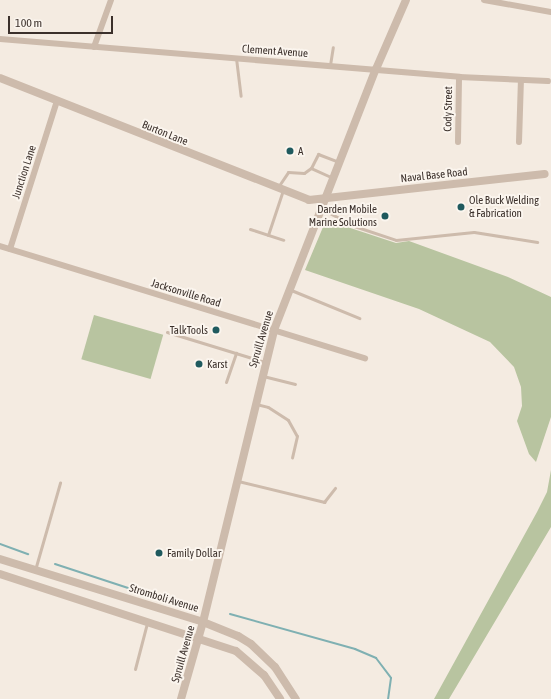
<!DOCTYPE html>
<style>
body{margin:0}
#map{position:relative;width:551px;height:699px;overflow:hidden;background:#f4ebe1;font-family:"Asap Condensed",sans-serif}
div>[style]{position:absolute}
.green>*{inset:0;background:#b8c4a0;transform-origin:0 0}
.stream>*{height:2px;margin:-1px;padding:0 1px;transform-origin:1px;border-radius:1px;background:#7fb0b2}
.service>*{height:3px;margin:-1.5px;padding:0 1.5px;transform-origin:1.5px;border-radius:1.5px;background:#cdbbac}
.minor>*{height:6px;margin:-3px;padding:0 3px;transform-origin:3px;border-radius:3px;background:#cdbbac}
.tertiary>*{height:8px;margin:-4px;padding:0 4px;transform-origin:4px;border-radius:4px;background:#cdbbac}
.dots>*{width:11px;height:11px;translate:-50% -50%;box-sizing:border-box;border:2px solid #fbf5ee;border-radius:50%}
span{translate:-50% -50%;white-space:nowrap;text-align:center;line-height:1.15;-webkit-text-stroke:4px #fbf5ee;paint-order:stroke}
.street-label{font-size:11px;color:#3b302b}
.poi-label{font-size:11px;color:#3b302b}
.left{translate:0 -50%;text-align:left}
.right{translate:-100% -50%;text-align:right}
.scale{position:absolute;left:8px;top:16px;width:105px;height:18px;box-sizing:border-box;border:2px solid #3b302b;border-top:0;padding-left:5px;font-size:12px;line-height:14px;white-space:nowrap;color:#3b302b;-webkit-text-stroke:3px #fbf5ee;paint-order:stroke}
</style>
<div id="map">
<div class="green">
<i style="clip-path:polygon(326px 220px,396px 243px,409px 241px,508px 277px,551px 297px,551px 417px,536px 462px,529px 454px,517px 421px,522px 406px,521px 387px,514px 367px,490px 342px,419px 309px,305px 270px)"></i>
<i style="left:94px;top:315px;width:72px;height:46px;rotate:16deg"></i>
<i style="clip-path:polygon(551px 470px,551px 527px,449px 699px,434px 699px,537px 512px,547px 492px)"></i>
</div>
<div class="stream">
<i style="left:0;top:544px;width:30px;rotate:20deg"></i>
<i style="left:55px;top:564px;width:93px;rotate:18.2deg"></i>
<i style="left:162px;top:597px;width:21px;rotate:14deg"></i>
<i style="left:230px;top:614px;width:130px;rotate:15.6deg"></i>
<i style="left:355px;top:649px;width:23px;rotate:23deg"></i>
<i style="left:376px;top:658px;width:25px;rotate:53deg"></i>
<i style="left:391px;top:678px;width:21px;rotate:98deg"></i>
</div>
<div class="service">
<i style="left:236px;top:58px;width:38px;rotate:83deg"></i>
<i style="left:330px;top:65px;width:18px;rotate:-81deg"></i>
<i style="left:333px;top:178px;width:24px;rotate:-156deg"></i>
<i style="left:311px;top:168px;width:16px;rotate:-63deg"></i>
<i style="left:318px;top:154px;width:22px;rotate:21deg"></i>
<i style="left:278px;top:187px;width:18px;rotate:-56deg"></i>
<i style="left:288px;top:172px;width:16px;rotate:4deg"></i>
<i style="left:304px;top:173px;width:9px;rotate:-36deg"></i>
<i style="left:322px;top:209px;width:36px;rotate:28deg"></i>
<i style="left:354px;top:226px;width:44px;rotate:18.4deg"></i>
<i style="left:396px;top:240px;width:78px;rotate:-5.9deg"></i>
<i style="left:474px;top:232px;width:64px;rotate:9deg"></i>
<i style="left:250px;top:229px;width:35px;rotate:18deg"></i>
<i style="left:268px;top:235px;width:47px;rotate:-71.6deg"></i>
<i style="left:291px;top:290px;width:74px;rotate:22.4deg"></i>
<i style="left:167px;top:332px;width:102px;rotate:17deg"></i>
<i style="left:263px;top:376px;width:33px;rotate:14deg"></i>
<i style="left:226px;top:382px;width:31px;rotate:-71deg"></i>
<i style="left:256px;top:404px;width:12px;rotate:14deg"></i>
<i style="left:268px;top:407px;width:24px;rotate:33deg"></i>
<i style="left:288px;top:420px;width:18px;rotate:61deg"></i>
<i style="left:297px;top:436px;width:22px;rotate:103deg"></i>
<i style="left:238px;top:481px;width:89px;rotate:13.7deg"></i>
<i style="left:324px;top:502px;width:18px;rotate:-52deg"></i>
<i style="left:35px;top:570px;width:91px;rotate:-74deg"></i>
<i style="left:135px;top:669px;width:48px;rotate:-75.4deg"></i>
</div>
<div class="minor">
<i style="left:484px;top:0;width:68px;rotate:10.2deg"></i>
<i style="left:0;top:39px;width:461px;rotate:4.7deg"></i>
<i style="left:459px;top:77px;width:89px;rotate:2.6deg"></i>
<i style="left:94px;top:47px;width:50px;rotate:-70.1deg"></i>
<i style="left:458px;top:142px;width:65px;rotate:-89.1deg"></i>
<i style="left:519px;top:142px;width:62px;rotate:-88.2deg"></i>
<i style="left:0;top:246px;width:382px;rotate:17.1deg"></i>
<i style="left:10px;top:249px;width:155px;rotate:-72.4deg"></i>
</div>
<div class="tertiary">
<i style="left:0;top:78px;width:332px;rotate:21.5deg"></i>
<i style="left:309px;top:200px;width:237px;rotate:-6.3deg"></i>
<i style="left:0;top:559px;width:213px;rotate:17.2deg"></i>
<i style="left:203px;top:622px;width:38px;rotate:22deg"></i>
<i style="left:238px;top:636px;width:15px;rotate:32deg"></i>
<i style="left:251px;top:644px;width:33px;rotate:44deg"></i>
<i style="left:275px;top:667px;width:38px;rotate:57deg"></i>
<i style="left:0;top:574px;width:248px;rotate:18.1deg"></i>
<i style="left:236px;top:651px;width:37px;rotate:41deg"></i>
<i style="left:264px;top:675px;width:29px;rotate:56deg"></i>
<i style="left:181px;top:699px;width:80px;rotate:-74.1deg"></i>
<i style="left:203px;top:622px;width:301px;rotate:-76.3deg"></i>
<i style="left:274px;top:330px;width:280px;rotate:-68.7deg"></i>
<i style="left:376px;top:69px;width:75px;rotate:-66.5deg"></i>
</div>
<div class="dots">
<i style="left:290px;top:151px;background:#1f5a5e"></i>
<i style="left:461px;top:207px;background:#1f5a5e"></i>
<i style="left:385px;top:216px;background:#1f5a5e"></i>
<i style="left:216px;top:330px;background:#1f5a5e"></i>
<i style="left:199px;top:364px;background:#1f5a5e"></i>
<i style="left:159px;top:553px;background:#1f5a5e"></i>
</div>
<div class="street-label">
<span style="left:275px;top:51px;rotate:4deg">Clement Avenue</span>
<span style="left:448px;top:109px;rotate:-89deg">Cody Street</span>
<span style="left:165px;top:133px;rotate:22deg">Burton Lane</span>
<span style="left:24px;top:172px;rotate:-72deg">Junction Lane</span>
<span style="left:434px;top:175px;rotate:-6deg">Naval Base Road</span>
<span style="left:186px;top:293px;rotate:17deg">Jacksonville Road</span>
<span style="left:261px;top:339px;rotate:-73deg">Spruill Avenue</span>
<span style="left:164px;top:598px;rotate:17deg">Stromboli Avenue</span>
<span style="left:183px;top:654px;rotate:-74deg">Spruill Avenue</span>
</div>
<div class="poi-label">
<span class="left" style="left:298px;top:151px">A</span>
<span class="left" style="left:469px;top:207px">Ole Buck Welding<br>&amp; Fabrication</span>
<span class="right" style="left:377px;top:216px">Darden Mobile<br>Marine Solutions</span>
<span class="right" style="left:208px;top:330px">TalkTools</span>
<span class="left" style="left:207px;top:364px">Karst</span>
<span class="left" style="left:167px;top:553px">Family Dollar</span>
</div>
<div class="scale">100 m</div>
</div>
